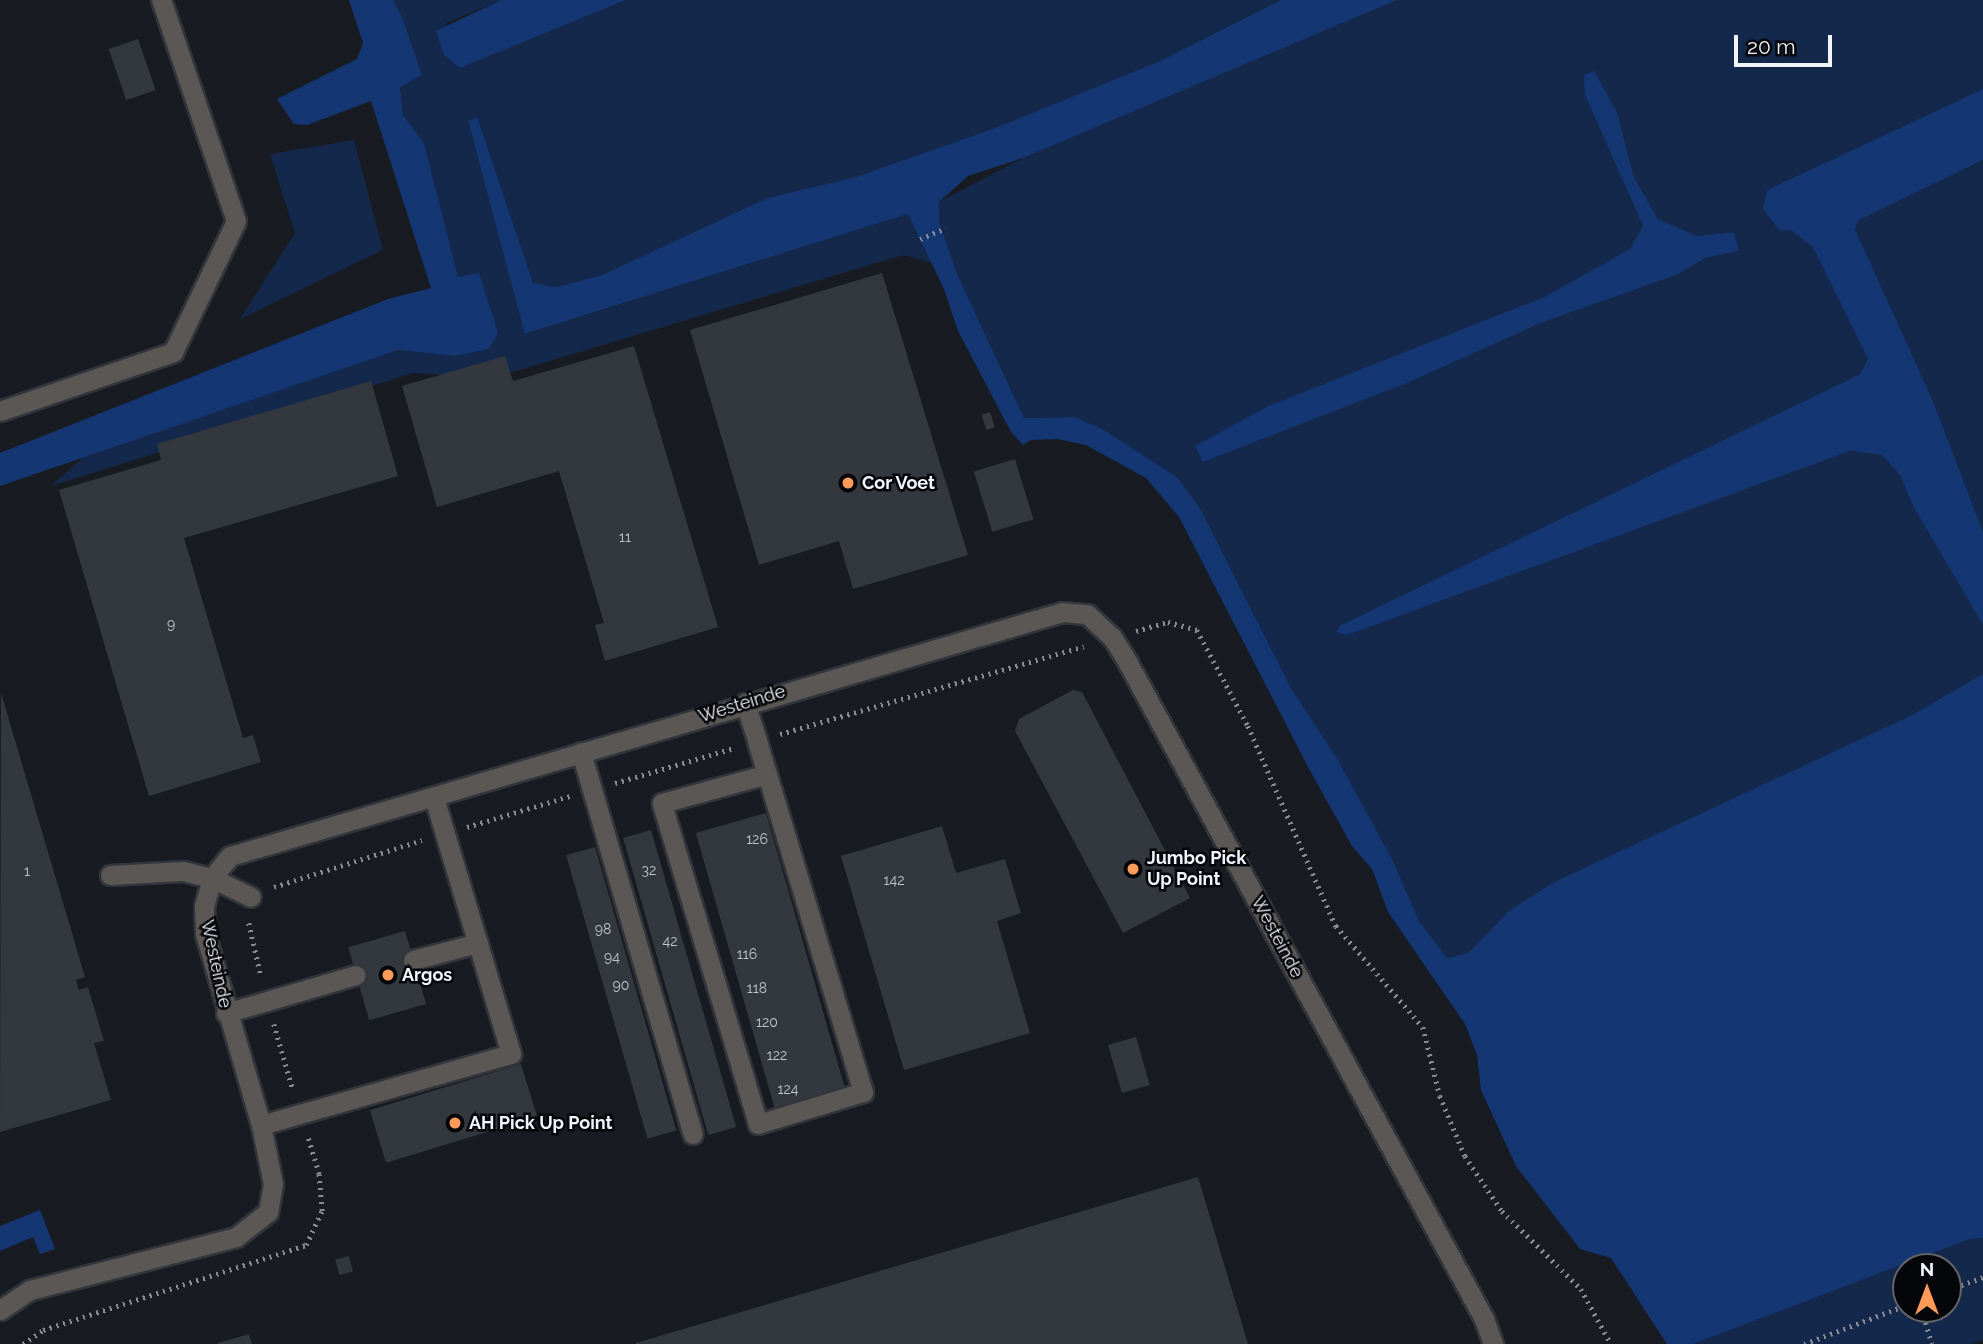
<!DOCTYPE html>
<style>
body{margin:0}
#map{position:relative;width:1983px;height:1344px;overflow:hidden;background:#181c22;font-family:Raleway,sans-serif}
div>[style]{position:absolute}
.green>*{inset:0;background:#14284b}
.water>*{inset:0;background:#143673}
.building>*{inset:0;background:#33383f;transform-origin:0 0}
.path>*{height:4.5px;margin-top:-2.25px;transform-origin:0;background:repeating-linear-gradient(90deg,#898c92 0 2px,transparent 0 7px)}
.roads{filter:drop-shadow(2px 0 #32363c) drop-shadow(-2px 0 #32363c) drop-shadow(0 2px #32363c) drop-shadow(0 -2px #32363c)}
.service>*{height:19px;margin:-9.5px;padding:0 9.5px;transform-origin:9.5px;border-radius:9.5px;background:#5b5755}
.minor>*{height:19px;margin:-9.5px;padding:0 9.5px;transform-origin:9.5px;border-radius:9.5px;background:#5b5755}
.dots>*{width:19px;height:19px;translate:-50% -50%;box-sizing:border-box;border:4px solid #050609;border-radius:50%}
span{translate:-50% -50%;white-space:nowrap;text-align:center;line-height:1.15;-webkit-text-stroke:5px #050609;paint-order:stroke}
.number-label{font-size:14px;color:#c2c5ca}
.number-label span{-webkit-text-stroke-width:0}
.poi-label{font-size:18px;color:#f1f4f9;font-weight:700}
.left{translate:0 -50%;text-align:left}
.street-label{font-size:18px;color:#f1f4f9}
.north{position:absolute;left:1892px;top:1253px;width:70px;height:70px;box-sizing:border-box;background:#050609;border:2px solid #636569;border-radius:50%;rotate:0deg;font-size:19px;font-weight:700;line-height:28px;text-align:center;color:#f1f4f9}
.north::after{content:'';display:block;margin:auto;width:24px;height:32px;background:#fe9b59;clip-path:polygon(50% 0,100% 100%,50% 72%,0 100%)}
.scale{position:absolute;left:1734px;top:35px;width:98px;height:32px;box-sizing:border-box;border:4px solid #f1f4f9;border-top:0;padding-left:9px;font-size:21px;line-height:24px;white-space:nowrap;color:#f1f4f9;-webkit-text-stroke:5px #050609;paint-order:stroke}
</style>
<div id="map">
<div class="green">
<i style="clip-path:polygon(393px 0,501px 0,446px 23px,460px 68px,626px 0,1281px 0,1160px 61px,1000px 126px,856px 177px,767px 198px,602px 275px,555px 287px,533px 284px,476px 117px,468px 122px,526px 334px,908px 214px,933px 263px,903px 255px,493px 378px,413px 373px,51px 486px,85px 456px,398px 350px,455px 356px,479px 274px,458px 278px,424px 143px,403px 115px,400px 87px,422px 75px)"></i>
<i style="clip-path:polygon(evenodd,1397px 0,1983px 0,1983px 89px,1767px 190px,1763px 209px,1779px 229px,1792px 231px,1813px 246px,1868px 359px,1860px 374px,1341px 625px,1336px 631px,1347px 634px,1850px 451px,1882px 455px,1900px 475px,1914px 508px,1983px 625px,1983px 674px,1912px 715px,1554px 882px,1510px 910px,1468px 953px,1447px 958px,1431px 942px,1404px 895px,1391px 857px,1338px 760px,1291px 688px,1200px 508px,1178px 478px,1074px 417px,1024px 418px,958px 276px,939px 221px,939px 202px,1023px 158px,1397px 0,1585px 95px,1617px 112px,1634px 177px,1658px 219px,1697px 236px,1733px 232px,1739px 251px,1705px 258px,1679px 274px,1541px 323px,1407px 383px,1203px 461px,1196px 446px,1268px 406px,1544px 297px,1630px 249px,1643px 226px,1585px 95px)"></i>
<i style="clip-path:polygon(354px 140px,383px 250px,240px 319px,295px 233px,270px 154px)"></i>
<i style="clip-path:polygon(1983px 160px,1983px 532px,1933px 401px,1855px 229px,1859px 220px)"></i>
<i style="clip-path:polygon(evenodd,1983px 1238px,1983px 1340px,1973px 1344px,1693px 1344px,1970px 1239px,1983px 1238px,1906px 1267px,1948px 1267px,1948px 1309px,1906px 1309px,1906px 1267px)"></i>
</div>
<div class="water">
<i style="clip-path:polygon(349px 0,393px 0,402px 17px,422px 75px,400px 87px,403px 115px,424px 143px,458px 277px,479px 273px,498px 333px,489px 349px,455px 356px,398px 350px,0 486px,0 453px,388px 299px,431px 288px,371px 101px,307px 125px,294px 124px,277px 99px,357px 59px,363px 43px)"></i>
<i style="clip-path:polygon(501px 0,626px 0,460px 68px,444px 55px,436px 31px)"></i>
<i style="clip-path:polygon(1281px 0,1397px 0,1023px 158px,968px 176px,939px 202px,939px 221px,958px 276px,1024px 418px,1074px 417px,1104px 430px,1178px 478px,1200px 508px,1291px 688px,1338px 760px,1391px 857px,1419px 921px,1447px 958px,1468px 953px,1510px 910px,1554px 882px,1912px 715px,1983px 674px,1983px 1238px,1970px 1239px,1693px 1344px,1667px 1344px,1611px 1258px,1580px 1249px,1516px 1166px,1481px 1090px,1477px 1055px,1465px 1024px,1388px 912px,1372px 869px,1352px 846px,1308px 767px,1179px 517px,1146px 478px,1086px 445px,1057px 439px,1031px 440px,1023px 445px,1011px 432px,958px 331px,944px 289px,908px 214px,525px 334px,468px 121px,477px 117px,533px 283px,556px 287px,602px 275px,767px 198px,856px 177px,1000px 126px,1160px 61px)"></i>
<i style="clip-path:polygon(1594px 71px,1617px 112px,1634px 177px,1658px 219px,1697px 236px,1734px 232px,1739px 251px,1705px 258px,1679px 274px,1541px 323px,1407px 383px,1203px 462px,1195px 446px,1268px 406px,1544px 297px,1630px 249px,1643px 226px,1585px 95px,1584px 75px)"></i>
<i style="clip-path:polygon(1983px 89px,1983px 160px,1859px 220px,1855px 229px,1933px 401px,1983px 532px,1983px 625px,1914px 508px,1900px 475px,1882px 455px,1850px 451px,1347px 635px,1336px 632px,1341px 625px,1860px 374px,1868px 359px,1813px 247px,1792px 231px,1779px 230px,1763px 209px,1767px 190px)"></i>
<i style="clip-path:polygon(40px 1210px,55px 1249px,40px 1254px,33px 1237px,0 1251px,0 1226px)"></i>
</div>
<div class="building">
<i style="left:138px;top:39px;width:54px;height:31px;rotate:71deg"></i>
<i style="clip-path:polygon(882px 273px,968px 555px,853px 589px,839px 541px,759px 565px,690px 330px)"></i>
<i style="clip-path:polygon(634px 346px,718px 627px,605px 661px,595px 625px,604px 623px,559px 471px,437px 507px,402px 386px,505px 356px,513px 381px)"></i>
<i style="clip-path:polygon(371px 381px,398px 476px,184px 538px,243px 738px,253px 735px,261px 762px,149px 796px,59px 490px,161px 460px,157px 444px)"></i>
<i style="left:990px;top:412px;width:16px;height:9px;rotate:72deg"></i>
<i style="left:1015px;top:459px;width:63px;height:43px;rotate:73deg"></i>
<i style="clip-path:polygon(1073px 690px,1082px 692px,1190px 898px,1123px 933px,1015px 731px,1019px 719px)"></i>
<i style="clip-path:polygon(1px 693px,85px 977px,76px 980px,79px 990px,88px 987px,104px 1041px,94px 1043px,111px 1100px,0 1132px)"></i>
<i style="left:766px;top:813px;width:287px;height:73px;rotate:74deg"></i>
<i style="clip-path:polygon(942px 826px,956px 873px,1005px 859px,1021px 913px,997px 921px,1030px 1033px,904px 1070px,841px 856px)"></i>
<i style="left:651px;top:830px;width:309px;height:29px;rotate:74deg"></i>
<i style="left:595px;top:847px;width:295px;height:30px;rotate:74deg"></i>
<i style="left:405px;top:931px;width:76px;height:59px;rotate:74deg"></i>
<i style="left:1136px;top:1037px;width:50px;height:29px;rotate:74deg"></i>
<i style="left:521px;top:1064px;width:55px;height:158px;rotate:73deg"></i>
<i style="clip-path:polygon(1198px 1177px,1248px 1344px,636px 1344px,636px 1343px)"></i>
<i style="left:349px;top:1256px;width:16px;height:14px;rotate:76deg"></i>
<i style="clip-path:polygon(249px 1334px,252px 1344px,218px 1344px,218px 1343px)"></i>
</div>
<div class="path">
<i style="left:920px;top:239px;width:28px;rotate:-23deg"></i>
<i style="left:1136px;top:631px;width:33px;rotate:-16deg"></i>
<i style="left:1168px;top:622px;width:30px;rotate:15deg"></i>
<i style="left:1197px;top:630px;width:109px;rotate:62deg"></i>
<i style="left:1248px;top:726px;width:219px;rotate:66.3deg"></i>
<i style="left:1336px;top:926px;width:133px;rotate:49.3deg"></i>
<i style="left:1423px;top:1027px;width:71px;rotate:76.2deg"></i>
<i style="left:1440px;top:1096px;width:65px;rotate:67.4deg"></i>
<i style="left:1465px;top:1156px;width:66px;rotate:56.1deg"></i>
<i style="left:1502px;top:1211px;width:111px;rotate:44.6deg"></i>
<i style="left:1581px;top:1289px;width:63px;rotate:61.4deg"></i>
<i style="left:780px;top:734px;width:316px;rotate:-16.1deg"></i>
<i style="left:615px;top:783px;width:124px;rotate:-16.4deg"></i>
<i style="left:467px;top:827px;width:108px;rotate:-16.8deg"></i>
<i style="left:274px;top:887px;width:155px;rotate:-17.6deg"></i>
<i style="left:249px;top:923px;width:54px;rotate:77.2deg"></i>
<i style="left:274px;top:1024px;width:69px;rotate:73.9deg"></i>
<i style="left:1948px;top:1290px;width:37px;rotate:-20deg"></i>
<i style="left:1922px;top:1309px;width:36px;rotate:74deg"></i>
<i style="left:23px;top:1344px;width:24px;rotate:-35deg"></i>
<i style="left:43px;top:1330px;width:276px;rotate:-17.9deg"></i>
<i style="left:306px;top:1245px;width:38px;rotate:-65deg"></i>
<i style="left:322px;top:1211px;width:37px;rotate:-95deg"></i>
<i style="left:319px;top:1174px;width:37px;rotate:-107deg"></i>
<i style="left:1804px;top:1344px;width:109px;rotate:-20.9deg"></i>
</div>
<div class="roads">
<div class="service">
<i style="left:0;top:411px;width:183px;rotate:-18.8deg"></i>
<i style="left:173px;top:352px;width:145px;rotate:-64.3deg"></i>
<i style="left:236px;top:221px;width:233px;rotate:-108.7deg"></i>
<i style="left:745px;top:703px;width:40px;rotate:72deg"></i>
<i style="left:757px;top:741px;width:367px;rotate:73.2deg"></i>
<i style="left:863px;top:1092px;width:110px;rotate:163.1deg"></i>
<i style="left:758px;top:1124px;width:335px;rotate:-106.7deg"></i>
<i style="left:662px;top:803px;width:109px;rotate:-15.4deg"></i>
<i style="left:581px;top:752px;width:398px;rotate:73.7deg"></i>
<i style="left:110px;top:875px;width:73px;rotate:-3.1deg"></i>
<i style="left:183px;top:871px;width:30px;rotate:14deg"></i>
<i style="left:212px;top:878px;width:43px;rotate:26deg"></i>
<i style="left:413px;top:960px;width:67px;rotate:-14.7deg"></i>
<i style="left:226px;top:1013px;width:135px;rotate:-16.3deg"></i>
<i style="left:261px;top:1125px;width:260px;rotate:-15.9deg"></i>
<i style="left:511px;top:1054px;width:268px;rotate:-106.7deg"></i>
</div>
<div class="minor">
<i style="left:0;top:1310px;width:36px;rotate:-34deg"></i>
<i style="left:30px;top:1290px;width:213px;rotate:-14.4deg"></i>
<i style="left:236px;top:1237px;width:41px;rotate:-38deg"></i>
<i style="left:268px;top:1212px;width:28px;rotate:-80deg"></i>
<i style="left:273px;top:1184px;width:60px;rotate:-101.5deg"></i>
<i style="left:261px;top:1125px;width:199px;rotate:-106.3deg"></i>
<i style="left:205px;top:934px;width:28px;rotate:-92deg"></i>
<i style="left:204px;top:906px;width:29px;rotate:-74deg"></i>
<i style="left:212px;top:878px;width:28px;rotate:-51deg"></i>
<i style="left:230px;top:856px;width:867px;rotate:-16.34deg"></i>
<i style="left:1062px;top:612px;width:25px;rotate:5deg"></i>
<i style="left:1087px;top:614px;width:34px;rotate:43deg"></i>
<i style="left:1112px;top:637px;width:31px;rotate:58deg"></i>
<i style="left:1128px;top:663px;width:746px;rotate:61.51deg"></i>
<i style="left:1484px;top:1319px;width:27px;rotate:70deg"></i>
</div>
</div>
<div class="dots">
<i style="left:848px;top:483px;background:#fe9b59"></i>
<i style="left:1133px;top:869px;background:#fe9b59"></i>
<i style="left:388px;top:975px;background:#fe9b59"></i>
<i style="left:455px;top:1123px;background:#fe9b59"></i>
</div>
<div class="number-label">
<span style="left:625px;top:537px">11</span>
<span style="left:171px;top:624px">9</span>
<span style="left:757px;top:839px">126</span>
<span style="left:649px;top:870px">32</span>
<span style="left:27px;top:871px">1</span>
<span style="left:894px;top:880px">142</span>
<span style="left:603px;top:929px">98</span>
<span style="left:670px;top:941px">42</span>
<span style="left:747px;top:954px">116</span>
<span style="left:612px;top:957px">94</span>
<span style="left:621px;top:985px">90</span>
<span style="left:757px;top:988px">118</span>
<span style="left:767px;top:1022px">120</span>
<span style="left:777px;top:1055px">122</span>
<span style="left:788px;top:1089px">124</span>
</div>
<div class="poi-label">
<span class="left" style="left:862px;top:483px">Cor Voet</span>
<span class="left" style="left:1147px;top:869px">Jumbo Pick<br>Up Point</span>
<span class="left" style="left:402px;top:975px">Argos</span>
<span class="left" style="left:469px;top:1123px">AH Pick Up Point</span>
</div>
<div class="street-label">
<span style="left:742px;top:704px;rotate:-17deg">Westeinde</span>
<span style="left:1277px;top:937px;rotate:62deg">Westeinde</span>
<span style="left:216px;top:964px;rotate:78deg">Westeinde</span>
</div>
<div class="north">N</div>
<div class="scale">20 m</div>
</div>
